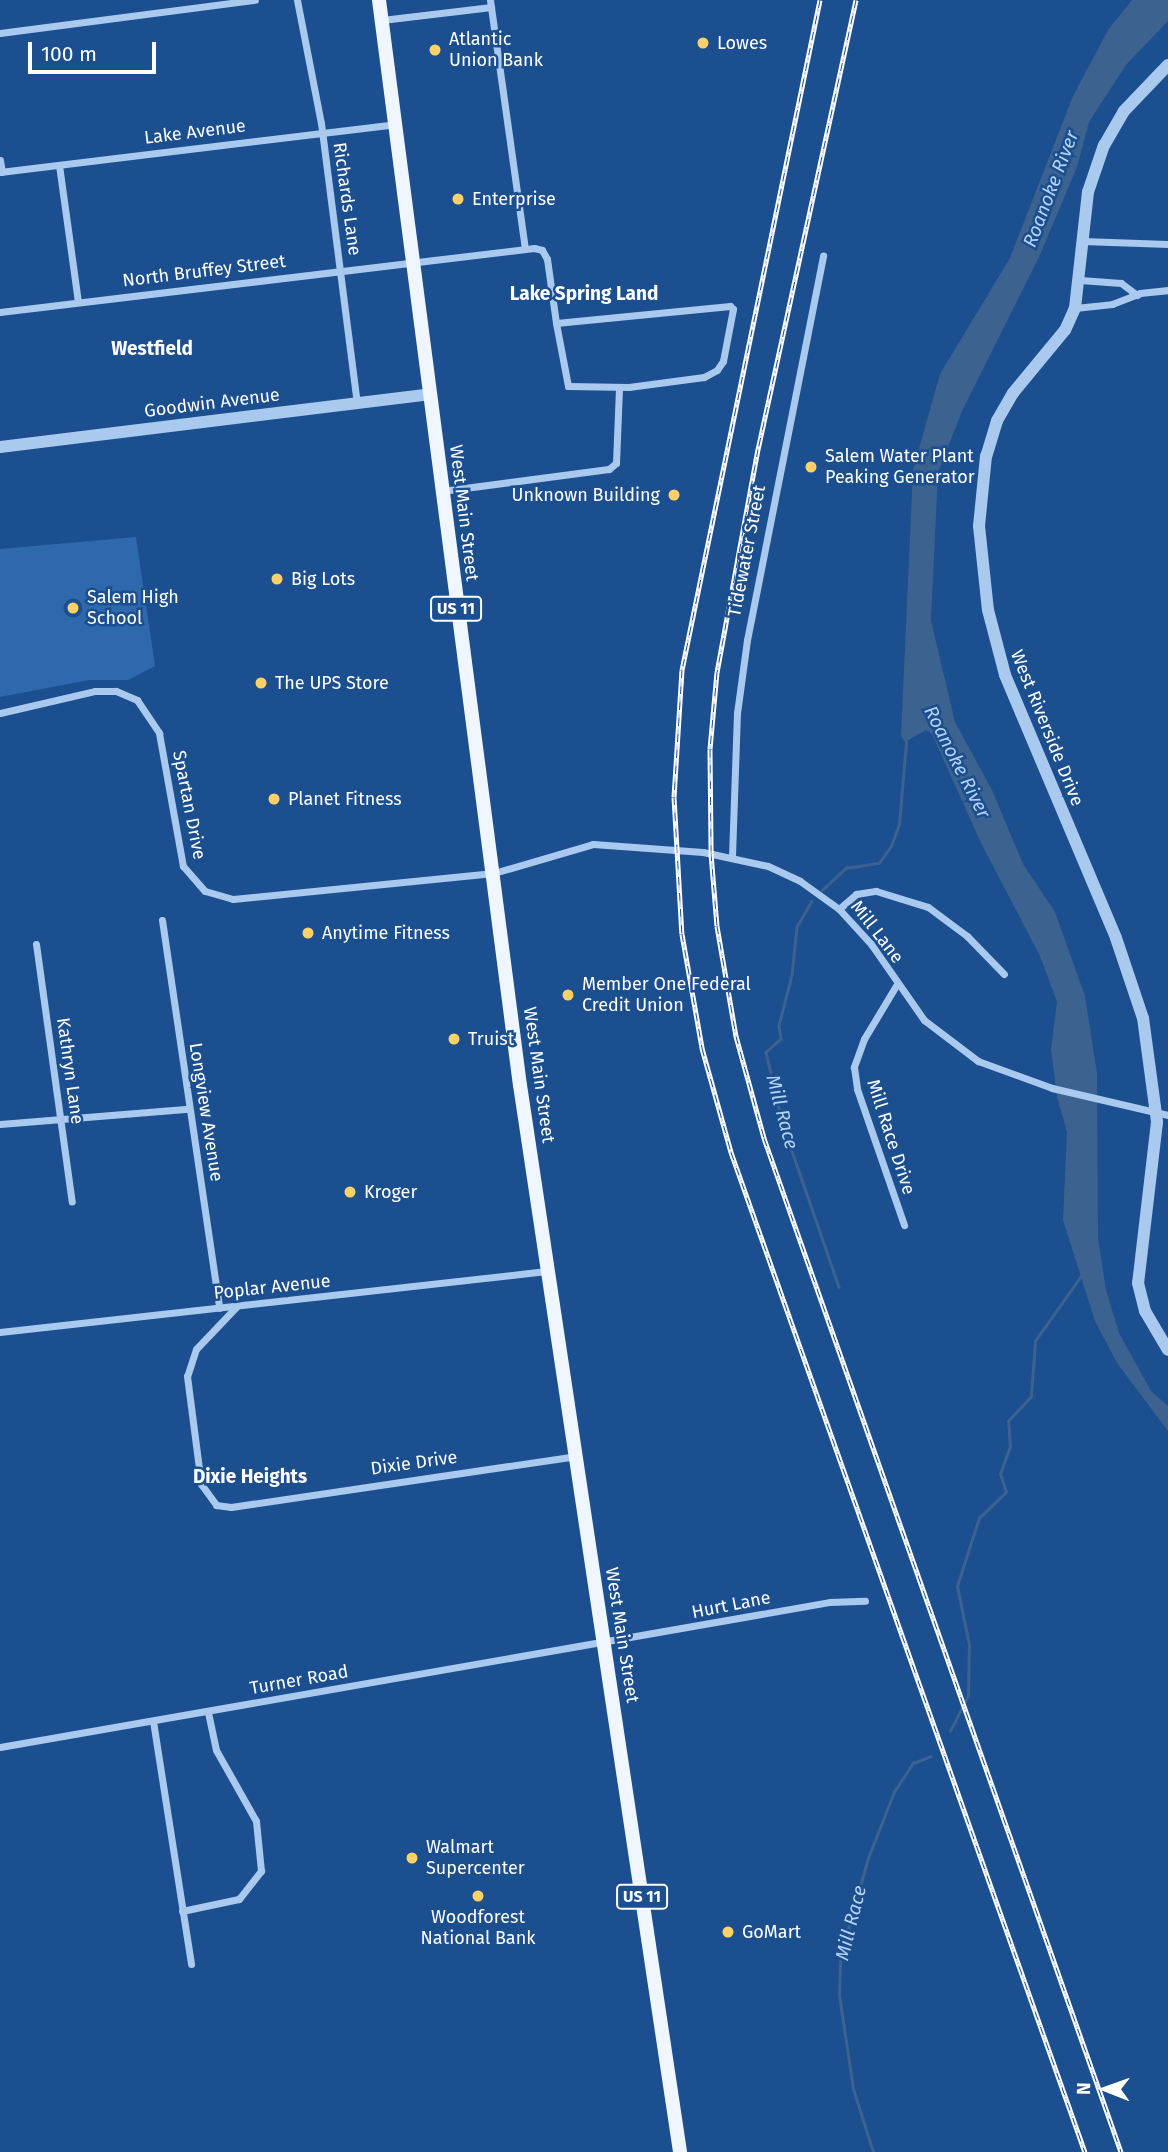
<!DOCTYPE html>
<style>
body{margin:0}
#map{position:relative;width:1168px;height:2152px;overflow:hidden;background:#1b4f8f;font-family:"Fira Sans",sans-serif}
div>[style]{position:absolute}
.green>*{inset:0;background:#2e69ad}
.water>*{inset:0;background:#3c6290}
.stream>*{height:2.5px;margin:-1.25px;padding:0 1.25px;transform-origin:1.25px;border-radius:1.25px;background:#3c6290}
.minor>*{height:7px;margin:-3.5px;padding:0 3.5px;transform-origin:3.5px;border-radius:3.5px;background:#a9c9ee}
.tertiary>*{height:12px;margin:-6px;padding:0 6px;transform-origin:6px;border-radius:6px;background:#a9c9ee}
.primary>*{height:14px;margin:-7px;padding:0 7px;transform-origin:7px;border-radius:7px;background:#f0f6ff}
.rail>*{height:5px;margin-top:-2.5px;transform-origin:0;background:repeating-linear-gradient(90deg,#1b4f8f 0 8px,#fff 0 16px);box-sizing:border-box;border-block:2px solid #fff}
.dots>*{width:19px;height:19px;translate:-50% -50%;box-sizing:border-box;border:4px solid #1b4f8f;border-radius:50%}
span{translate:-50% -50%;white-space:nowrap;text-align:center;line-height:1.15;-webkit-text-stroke:5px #1b4f8f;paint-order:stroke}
.shield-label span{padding:2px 5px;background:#1b4f8f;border:2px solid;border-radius:5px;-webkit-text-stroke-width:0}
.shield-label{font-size:16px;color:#fff;font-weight:700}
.poi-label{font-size:18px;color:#fff}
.left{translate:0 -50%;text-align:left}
.right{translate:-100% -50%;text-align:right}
.street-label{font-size:18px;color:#fff}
.water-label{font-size:19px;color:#b5d3f5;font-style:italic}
.neighbourhood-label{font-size:19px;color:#fff;font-weight:700}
.north{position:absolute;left:1070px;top:2054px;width:70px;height:70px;-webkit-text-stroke:5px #1b4f8f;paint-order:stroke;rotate:271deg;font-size:19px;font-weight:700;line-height:28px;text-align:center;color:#fff}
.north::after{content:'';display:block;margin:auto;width:24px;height:32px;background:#fff;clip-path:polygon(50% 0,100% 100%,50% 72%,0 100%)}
.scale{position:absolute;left:28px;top:42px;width:128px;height:32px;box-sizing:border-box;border:4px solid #fff;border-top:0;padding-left:9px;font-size:21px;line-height:24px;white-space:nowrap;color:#fff;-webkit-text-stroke:5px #1b4f8f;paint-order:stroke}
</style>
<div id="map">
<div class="green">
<i style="clip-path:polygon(136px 537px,155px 666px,128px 680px,89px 680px,0 697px,0 549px)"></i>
</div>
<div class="water">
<i style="clip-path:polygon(1132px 0,1168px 0,1168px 21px,1126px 65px,1089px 122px,1077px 167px,1039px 257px,963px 409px,938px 472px,931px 621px,955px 722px,992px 790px,1023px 864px,1055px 912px,1085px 996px,1097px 1073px,1098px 1238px,1106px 1290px,1119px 1333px,1151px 1391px,1168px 1406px,1168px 1431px,1117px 1363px,1095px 1321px,1063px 1220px,1067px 1132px,1057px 1097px,1051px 1049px,1057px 1002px,1040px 956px,981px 843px,932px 734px,926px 730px,905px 742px,901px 736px,913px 470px,940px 374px,1010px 258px,1073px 96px,1108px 30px)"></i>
</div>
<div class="stream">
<i style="left:822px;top:890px;width:33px;rotate:-43deg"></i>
<i style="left:846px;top:868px;width:33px;rotate:-9deg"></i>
<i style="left:879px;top:863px;width:21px;rotate:-55deg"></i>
<i style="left:891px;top:846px;width:23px;rotate:-70deg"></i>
<i style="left:899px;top:824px;width:82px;rotate:-85.1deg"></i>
<i style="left:812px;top:901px;width:30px;rotate:120deg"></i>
<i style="left:797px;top:927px;width:48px;rotate:95.9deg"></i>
<i style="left:792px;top:975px;width:53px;rotate:104.3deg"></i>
<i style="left:779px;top:1026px;width:13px;rotate:81deg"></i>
<i style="left:781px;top:1039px;width:20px;rotate:139deg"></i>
<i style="left:766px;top:1052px;width:75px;rotate:76.9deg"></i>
<i style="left:783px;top:1125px;width:171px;rotate:70.9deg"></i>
<i style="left:950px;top:1731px;width:39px;rotate:-63deg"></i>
<i style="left:968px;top:1696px;width:51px;rotate:-88.9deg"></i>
<i style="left:969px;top:1645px;width:60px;rotate:-101.5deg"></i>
<i style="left:957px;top:1586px;width:71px;rotate:-72.1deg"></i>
<i style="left:979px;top:1518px;width:37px;rotate:-44deg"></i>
<i style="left:1006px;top:1492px;width:19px;rotate:-108deg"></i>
<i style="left:1000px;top:1474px;width:29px;rotate:-70deg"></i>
<i style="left:1010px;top:1447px;width:26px;rotate:-94deg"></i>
<i style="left:1008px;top:1421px;width:34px;rotate:-47deg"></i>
<i style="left:1031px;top:1396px;width:55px;rotate:-85.8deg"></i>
<i style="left:1035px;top:1341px;width:80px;rotate:-54.7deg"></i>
<i style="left:873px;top:2152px;width:66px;rotate:-107.6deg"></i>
<i style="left:853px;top:2089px;width:95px;rotate:-98.5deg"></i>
<i style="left:839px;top:1995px;width:38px;rotate:-88deg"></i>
<i style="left:840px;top:1957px;width:103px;rotate:-74.2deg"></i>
<i style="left:868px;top:1858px;width:71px;rotate:-68.5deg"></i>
<i style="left:894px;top:1792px;width:35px;rotate:-57deg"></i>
<i style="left:913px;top:1763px;width:19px;rotate:-21deg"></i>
</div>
<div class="minor">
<i style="left:297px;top:0;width:125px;rotate:79deg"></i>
<i style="left:321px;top:123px;width:282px;rotate:82.7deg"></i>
<i style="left:490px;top:0;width:251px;rotate:82deg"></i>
<i style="left:382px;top:20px;width:110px;rotate:-6.8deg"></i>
<i style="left:0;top:33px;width:257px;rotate:-7.4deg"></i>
<i style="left:0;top:160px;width:12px;rotate:81deg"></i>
<i style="left:59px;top:165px;width:138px;rotate:82.1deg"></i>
<i style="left:0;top:172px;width:398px;rotate:-6.9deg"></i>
<i style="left:1082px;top:241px;width:86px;rotate:2deg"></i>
<i style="left:1080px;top:280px;width:41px;rotate:4.2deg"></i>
<i style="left:1121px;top:283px;width:20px;rotate:37deg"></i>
<i style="left:1075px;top:308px;width:37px;rotate:-6deg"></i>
<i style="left:1112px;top:304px;width:30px;rotate:-21deg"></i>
<i style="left:1140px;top:293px;width:28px;rotate:-6deg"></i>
<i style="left:0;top:312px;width:538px;rotate:-6.83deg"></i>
<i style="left:534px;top:248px;width:8px;rotate:14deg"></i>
<i style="left:542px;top:250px;width:10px;rotate:61deg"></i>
<i style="left:547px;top:259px;width:65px;rotate:82deg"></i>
<i style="left:556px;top:323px;width:175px;rotate:-5.6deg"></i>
<i style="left:730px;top:306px;width:4px;rotate:45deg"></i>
<i style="left:733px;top:309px;width:53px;rotate:100.9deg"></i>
<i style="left:723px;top:361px;width:11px;rotate:124deg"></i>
<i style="left:717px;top:370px;width:15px;rotate:152deg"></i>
<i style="left:704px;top:377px;width:76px;rotate:172.4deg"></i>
<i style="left:629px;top:387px;width:61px;rotate:-179.1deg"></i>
<i style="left:568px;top:386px;width:64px;rotate:-100.8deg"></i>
<i style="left:442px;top:491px;width:168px;rotate:-7.5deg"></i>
<i style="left:609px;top:469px;width:9px;rotate:-41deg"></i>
<i style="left:616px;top:463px;width:75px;rotate:-87.7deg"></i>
<i style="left:0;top:713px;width:98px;rotate:-13deg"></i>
<i style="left:95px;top:691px;width:21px"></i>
<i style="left:116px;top:691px;width:23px;rotate:23deg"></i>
<i style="left:137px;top:700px;width:40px;rotate:56deg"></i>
<i style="left:159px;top:733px;width:135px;rotate:79.8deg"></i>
<i style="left:183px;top:866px;width:33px;rotate:49deg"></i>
<i style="left:205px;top:891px;width:29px;rotate:16deg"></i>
<i style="left:233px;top:899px;width:262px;rotate:-5.7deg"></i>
<i style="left:494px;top:873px;width:103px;rotate:-16.3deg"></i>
<i style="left:593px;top:844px;width:110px;rotate:4.2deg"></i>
<i style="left:703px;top:852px;width:66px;rotate:12.2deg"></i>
<i style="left:768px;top:866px;width:35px;rotate:25deg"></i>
<i style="left:800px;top:881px;width:48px;rotate:35.7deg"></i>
<i style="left:839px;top:909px;width:47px;rotate:47.6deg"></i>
<i style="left:871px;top:944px;width:93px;rotate:55.1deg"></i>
<i style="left:924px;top:1020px;width:68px;rotate:37.2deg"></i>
<i style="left:978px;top:1061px;width:79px;rotate:20deg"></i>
<i style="left:1052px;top:1088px;width:119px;rotate:13.1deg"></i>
<i style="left:732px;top:856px;width:143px;rotate:-88deg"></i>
<i style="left:737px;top:713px;width:74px;rotate:-82.2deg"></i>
<i style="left:747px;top:640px;width:392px;rotate:-78.8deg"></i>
<i style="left:839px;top:909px;width:23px;rotate:-41deg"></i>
<i style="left:856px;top:894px;width:20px;rotate:-9deg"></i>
<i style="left:876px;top:891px;width:54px;rotate:17.1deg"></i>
<i style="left:928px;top:907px;width:49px;rotate:36.6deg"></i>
<i style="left:967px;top:936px;width:53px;rotate:45.8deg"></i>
<i style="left:162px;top:920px;width:392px;rotate:81.6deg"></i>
<i style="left:36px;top:944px;width:260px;rotate:82.1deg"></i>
<i style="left:897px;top:984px;width:64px;rotate:121deg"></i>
<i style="left:864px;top:1039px;width:30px;rotate:110deg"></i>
<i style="left:854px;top:1067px;width:22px;rotate:82deg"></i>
<i style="left:857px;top:1089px;width:144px;rotate:70.9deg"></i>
<i style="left:0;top:1124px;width:189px;rotate:-4.6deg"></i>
<i style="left:237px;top:1306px;width:59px;rotate:133.6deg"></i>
<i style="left:196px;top:1349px;width:28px;rotate:108deg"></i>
<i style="left:187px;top:1376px;width:109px;rotate:82.6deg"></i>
<i style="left:201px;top:1484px;width:26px;rotate:54deg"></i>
<i style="left:216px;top:1505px;width:15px;rotate:8deg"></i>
<i style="left:231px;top:1507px;width:348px;rotate:-8.4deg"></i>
<i style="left:0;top:1332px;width:550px;rotate:-6.36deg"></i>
<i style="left:153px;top:1721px;width:246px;rotate:81.1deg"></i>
<i style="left:0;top:1747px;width:843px;rotate:-9.91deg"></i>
<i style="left:830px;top:1602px;width:35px;rotate:-2deg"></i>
<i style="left:182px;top:1911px;width:58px;rotate:-11.9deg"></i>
<i style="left:239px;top:1899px;width:36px;rotate:-52deg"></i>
<i style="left:261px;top:1871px;width:50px;rotate:-95.7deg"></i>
<i style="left:256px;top:1821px;width:81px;rotate:-119.4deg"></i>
<i style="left:216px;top:1750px;width:39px;rotate:-102deg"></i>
</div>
<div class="tertiary">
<i style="left:1168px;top:65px;width:64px;rotate:133.7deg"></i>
<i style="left:1124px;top:111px;width:39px;rotate:120deg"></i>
<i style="left:1104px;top:145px;width:50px;rotate:108.8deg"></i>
<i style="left:1088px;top:192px;width:117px;rotate:96.4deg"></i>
<i style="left:1075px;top:308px;width:24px;rotate:114deg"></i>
<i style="left:1065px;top:330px;width:82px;rotate:129.5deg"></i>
<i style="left:1013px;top:393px;width:32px;rotate:120deg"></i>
<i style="left:997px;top:421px;width:37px;rotate:107deg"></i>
<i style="left:986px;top:456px;width:70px;rotate:95.7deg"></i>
<i style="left:979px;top:526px;width:84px;rotate:83.9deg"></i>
<i style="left:988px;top:610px;width:67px;rotate:75.3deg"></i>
<i style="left:1005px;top:675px;width:285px;rotate:67.1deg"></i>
<i style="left:1116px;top:938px;width:84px;rotate:71.4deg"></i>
<i style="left:1143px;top:1018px;width:105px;rotate:82.3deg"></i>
<i style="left:1157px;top:1122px;width:162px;rotate:96.7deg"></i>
<i style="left:1138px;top:1283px;width:29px;rotate:76deg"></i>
<i style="left:1145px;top:1311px;width:45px;rotate:59.5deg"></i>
<i style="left:0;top:447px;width:432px;rotate:-7deg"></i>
</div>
<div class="primary">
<i style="left:379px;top:0;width:1094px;rotate:82.6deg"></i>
<i style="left:520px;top:1085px;width:1079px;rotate:81.47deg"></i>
</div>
<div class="rail">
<i style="left:820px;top:0;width:684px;rotate:101.64deg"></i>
<i style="left:682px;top:670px;width:127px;rotate:93.6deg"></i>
<i style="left:674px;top:797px;width:137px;rotate:86.7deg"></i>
<i style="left:682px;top:934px;width:116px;rotate:80deg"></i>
<i style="left:702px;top:1048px;width:108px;rotate:74.4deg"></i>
<i style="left:731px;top:1152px;width:1061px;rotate:70.51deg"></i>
<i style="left:856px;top:0;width:460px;rotate:102.3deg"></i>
<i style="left:758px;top:449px;width:227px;rotate:100.4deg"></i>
<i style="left:717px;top:672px;width:77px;rotate:95.2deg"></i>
<i style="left:710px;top:749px;width:104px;rotate:89.4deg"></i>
<i style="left:711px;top:853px;width:73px;rotate:85.3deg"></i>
<i style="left:717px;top:926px;width:112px;rotate:80.2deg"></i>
<i style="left:736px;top:1036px;width:106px;rotate:74.6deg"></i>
<i style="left:764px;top:1138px;width:1075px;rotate:70.6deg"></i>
</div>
<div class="dots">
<i style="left:703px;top:43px;background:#ffd166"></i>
<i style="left:435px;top:50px;background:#ffd166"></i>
<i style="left:458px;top:199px;background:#ffd166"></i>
<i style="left:811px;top:467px;background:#ffd166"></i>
<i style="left:674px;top:495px;background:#ffd166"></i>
<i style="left:277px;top:579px;background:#ffd166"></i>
<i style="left:73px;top:608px;background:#ffd166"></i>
<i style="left:261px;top:683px;background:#ffd166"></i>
<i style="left:274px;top:799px;background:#ffd166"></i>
<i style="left:308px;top:933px;background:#ffd166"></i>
<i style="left:568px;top:995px;background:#ffd166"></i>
<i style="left:454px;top:1039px;background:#ffd166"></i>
<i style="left:350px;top:1192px;background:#ffd166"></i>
<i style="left:412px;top:1858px;background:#ffd166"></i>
<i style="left:478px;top:1896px;background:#ffd166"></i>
<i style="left:728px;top:1932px;background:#ffd166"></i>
</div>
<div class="shield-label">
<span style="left:456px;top:609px">US 11</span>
<span style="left:642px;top:1897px">US 11</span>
</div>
<div class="poi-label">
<span class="left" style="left:449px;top:50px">Atlantic<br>Union Bank</span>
<span class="left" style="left:717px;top:43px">Lowes</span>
<span class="left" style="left:472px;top:199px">Enterprise</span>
<span class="left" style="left:825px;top:467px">Salem Water Plant<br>Peaking Generator</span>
<span class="right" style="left:660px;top:495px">Unknown Building</span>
<span class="left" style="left:291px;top:579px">Big Lots</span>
<span class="left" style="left:87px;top:608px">Salem High<br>School</span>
<span class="left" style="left:275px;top:683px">The UPS Store</span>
<span class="left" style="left:288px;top:799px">Planet Fitness</span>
<span class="left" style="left:322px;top:933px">Anytime Fitness</span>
<span class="left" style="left:582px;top:995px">Member One Federal<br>Credit Union</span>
<span class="left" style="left:468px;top:1039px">Truist</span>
<span class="left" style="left:364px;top:1192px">Kroger</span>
<span class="left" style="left:426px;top:1858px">Walmart<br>Supercenter</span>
<span style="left:478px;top:1928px">Woodforest<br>National Bank</span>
<span class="left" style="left:742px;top:1932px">GoMart</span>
</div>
<div class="street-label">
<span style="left:195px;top:132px;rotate:-7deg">Lake Avenue</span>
<span style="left:347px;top:199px;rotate:82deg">Richards Lane</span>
<span style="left:204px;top:271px;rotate:-7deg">North Bruffey Street</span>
<span style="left:212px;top:403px;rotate:-7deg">Goodwin Avenue</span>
<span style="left:464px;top:513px;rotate:83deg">West Main Street</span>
<span style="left:747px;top:551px;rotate:-79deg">Tidewater Street</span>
<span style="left:1047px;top:728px;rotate:68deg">West Riverside Drive</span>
<span style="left:189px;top:805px;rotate:79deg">Spartan Drive</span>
<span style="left:877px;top:932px;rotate:52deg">Mill Lane</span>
<span style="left:70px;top:1071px;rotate:82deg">Kathryn Lane</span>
<span style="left:539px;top:1075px;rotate:82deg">West Main Street</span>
<span style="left:206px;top:1112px;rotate:81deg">Longview Avenue</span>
<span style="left:891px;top:1137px;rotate:72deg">Mill Race Drive</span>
<span style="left:272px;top:1287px;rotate:-6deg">Poplar Avenue</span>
<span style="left:414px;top:1463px;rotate:-8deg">Dixie Drive</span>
<span style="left:731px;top:1605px;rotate:-11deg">Hurt Lane</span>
<span style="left:622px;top:1635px;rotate:81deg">West Main Street</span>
<span style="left:299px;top:1680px;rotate:-10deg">Turner Road</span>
</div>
<div class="water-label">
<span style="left:1051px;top:189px;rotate:-69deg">Roanoke River</span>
<span style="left:957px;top:762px;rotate:63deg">Roanoke River</span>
<span style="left:782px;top:1112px;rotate:75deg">Mill Race</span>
<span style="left:851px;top:1923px;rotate:-76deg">Mill Race</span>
</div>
<div class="neighbourhood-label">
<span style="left:584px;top:294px">Lake Spring Land</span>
<span style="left:152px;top:349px">Westfield</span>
<span style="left:250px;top:1477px">Dixie Heights</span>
</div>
<div class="north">N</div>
<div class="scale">100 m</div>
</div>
